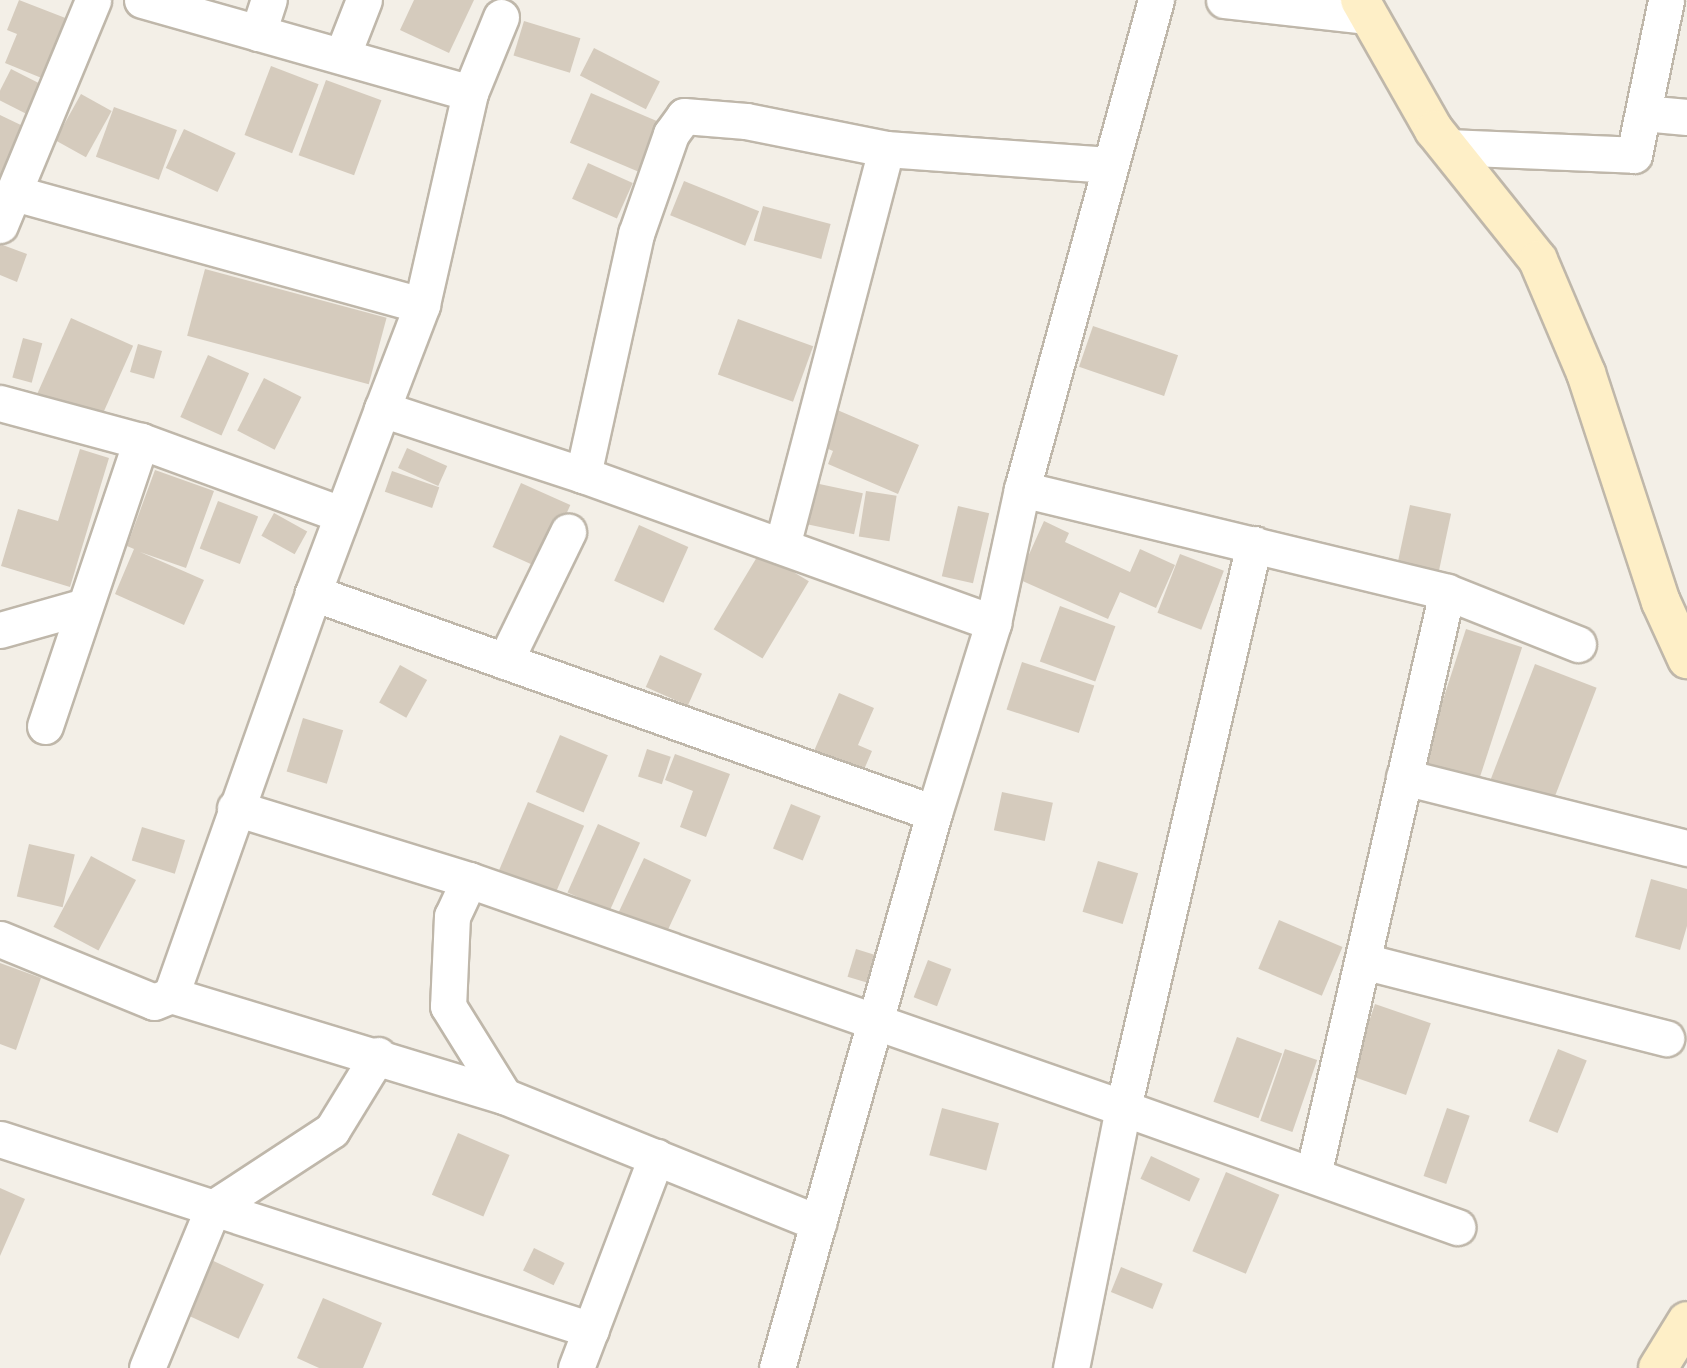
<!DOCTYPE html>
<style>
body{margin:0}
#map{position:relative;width:1687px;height:1368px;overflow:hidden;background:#f3efe7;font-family:"Archivo Narrow",sans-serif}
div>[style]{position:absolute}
.building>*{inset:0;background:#d5cbbd;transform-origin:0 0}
.roads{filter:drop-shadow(2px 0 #bfb7aa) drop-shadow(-2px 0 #bfb7aa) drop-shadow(0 2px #bfb7aa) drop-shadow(0 -2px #bfb7aa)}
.street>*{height:35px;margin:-17.5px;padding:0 17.5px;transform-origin:17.5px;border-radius:17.5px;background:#fff}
.secondary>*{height:38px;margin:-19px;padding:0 19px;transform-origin:19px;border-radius:19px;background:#feefc7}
span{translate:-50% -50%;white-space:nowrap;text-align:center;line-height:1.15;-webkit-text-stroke:7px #fff;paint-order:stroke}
</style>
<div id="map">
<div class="building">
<i style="clip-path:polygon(19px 0,68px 19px,44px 79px,5px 63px,17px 34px,7px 30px)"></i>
<i style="clip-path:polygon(414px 0,474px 0,449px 53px,400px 30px)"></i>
<i style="left:524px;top:21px;width:59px;height:36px;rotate:17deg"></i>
<i style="left:594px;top:48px;width:74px;height:31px;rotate:27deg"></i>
<i style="left:271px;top:66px;width:51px;height:74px;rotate:21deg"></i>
<i style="left:11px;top:69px;width:36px;height:33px;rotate:27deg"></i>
<i style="left:326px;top:80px;width:59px;height:80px;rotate:20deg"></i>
<i style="left:591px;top:93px;width:74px;height:54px;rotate:23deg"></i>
<i style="left:81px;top:94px;width:35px;height:53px;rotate:29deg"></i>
<i style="left:114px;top:107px;width:67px;height:53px;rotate:20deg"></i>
<i style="clip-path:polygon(0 115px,25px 127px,0 182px)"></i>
<i style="left:184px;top:129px;width:57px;height:43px;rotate:25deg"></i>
<i style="left:588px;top:163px;width:49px;height:39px;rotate:24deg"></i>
<i style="left:684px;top:181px;width:81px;height:37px;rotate:22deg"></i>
<i style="left:763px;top:206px;width:70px;height:36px;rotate:15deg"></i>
<i style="clip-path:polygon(0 244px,27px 254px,17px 282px,0 275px)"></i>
<i style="left:205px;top:269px;width:188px;height:69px;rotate:15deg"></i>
<i style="left:71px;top:318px;width:68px;height:83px;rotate:24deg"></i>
<i style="left:738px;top:319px;width:80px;height:59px;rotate:20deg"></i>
<i style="left:1093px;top:326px;width:90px;height:43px;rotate:19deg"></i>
<i style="left:23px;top:338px;width:20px;height:41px;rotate:15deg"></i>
<i style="left:138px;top:344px;width:25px;height:29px;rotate:16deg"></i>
<i style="left:208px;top:355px;width:45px;height:68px;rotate:24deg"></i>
<i style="left:264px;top:378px;width:42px;height:59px;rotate:27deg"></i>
<i style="clip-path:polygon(835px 409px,919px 445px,898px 494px,828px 464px,833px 451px,819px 445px)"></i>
<i style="left:407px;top:448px;width:44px;height:22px;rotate:24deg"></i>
<i style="clip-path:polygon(80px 449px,109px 458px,70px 587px,1px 566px,18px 509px,58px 521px)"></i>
<i style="clip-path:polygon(155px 470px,214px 491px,186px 568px,140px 552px,204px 580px,184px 625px,115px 594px,134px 549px,127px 546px)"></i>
<i style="left:392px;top:471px;width:50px;height:22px;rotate:19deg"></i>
<i style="left:810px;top:482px;width:54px;height:42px;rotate:12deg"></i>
<i style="left:521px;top:483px;width:54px;height:70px;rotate:24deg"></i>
<i style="left:866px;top:491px;width:31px;height:46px;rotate:9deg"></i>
<i style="left:218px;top:501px;width:43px;height:51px;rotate:21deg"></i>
<i style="left:1410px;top:505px;width:42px;height:66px;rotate:12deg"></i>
<i style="left:958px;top:506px;width:32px;height:72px;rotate:13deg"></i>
<i style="left:274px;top:513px;width:38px;height:26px;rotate:29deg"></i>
<i style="clip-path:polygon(1044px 521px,1069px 533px,1065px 542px,1130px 572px,1140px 549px,1175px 565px,1156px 608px,1120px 592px,1108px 619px,1018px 579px)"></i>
<i style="left:639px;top:525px;width:54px;height:61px;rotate:24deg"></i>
<i style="left:760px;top:552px;width:57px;height:90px;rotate:31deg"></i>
<i style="left:1180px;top:554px;width:47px;height:63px;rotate:21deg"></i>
<i style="left:1060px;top:606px;width:59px;height:59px;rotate:20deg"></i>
<i style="left:1466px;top:629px;width:59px;height:148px;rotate:18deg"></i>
<i style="left:660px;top:655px;width:46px;height:35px;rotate:24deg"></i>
<i style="left:1022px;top:662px;width:76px;height:50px;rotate:18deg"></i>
<i style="left:1535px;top:664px;width:66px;height:124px;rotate:21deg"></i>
<i style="left:400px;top:665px;width:31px;height:43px;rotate:29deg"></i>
<i style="clip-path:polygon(839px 693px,874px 708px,858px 745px,872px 751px,863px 772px,814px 751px)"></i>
<i style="left:303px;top:718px;width:42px;height:56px;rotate:17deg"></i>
<i style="left:560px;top:735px;width:52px;height:62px;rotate:23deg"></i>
<i style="left:647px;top:749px;width:25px;height:29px;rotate:18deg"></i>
<i style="clip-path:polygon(675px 754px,730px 774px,706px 837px,680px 827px,693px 791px,665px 780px)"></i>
<i style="left:1002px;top:792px;width:52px;height:39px;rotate:12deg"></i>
<i style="left:528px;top:802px;width:61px;height:79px;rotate:23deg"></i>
<i style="left:791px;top:804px;width:32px;height:48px;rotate:22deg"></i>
<i style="left:598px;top:824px;width:46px;height:75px;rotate:24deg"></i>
<i style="left:142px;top:827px;width:45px;height:35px;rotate:17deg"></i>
<i style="left:29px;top:844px;width:47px;height:54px;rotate:13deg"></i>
<i style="left:91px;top:856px;width:51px;height:80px;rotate:28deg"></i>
<i style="left:644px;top:858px;width:52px;height:61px;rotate:25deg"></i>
<i style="left:1098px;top:861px;width:42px;height:53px;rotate:17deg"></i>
<i style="clip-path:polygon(1651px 879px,1687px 889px,1687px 926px,1680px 950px,1635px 937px)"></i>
<i style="left:1279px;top:920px;width:69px;height:53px;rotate:23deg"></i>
<i style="left:856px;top:949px;width:21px;height:29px;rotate:17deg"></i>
<i style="left:928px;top:960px;width:25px;height:40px;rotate:21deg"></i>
<i style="clip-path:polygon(0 963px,41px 978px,16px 1050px,0 1044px)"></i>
<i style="left:1375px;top:1004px;width:59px;height:76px;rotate:19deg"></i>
<i style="left:1237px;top:1037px;width:48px;height:69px;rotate:20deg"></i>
<i style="left:1285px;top:1049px;width:34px;height:76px;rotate:19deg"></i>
<i style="left:1558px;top:1049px;width:31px;height:78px;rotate:22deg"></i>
<i style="left:942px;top:1108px;width:59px;height:49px;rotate:15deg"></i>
<i style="left:1447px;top:1108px;width:24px;height:72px;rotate:19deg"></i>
<i style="left:458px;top:1133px;width:56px;height:67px;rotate:23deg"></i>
<i style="left:1151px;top:1156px;width:54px;height:25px;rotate:25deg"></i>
<i style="left:1226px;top:1172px;width:58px;height:86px;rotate:23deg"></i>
<i style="clip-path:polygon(0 1188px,25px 1199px,0 1256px)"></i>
<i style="left:534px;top:1248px;width:34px;height:25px;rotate:26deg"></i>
<i style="left:205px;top:1257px;width:65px;height:60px;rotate:25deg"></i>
<i style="left:1121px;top:1267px;width:45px;height:27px;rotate:22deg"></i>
<i style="clip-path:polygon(323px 1298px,382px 1323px,363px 1368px,319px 1368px,297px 1358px)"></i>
</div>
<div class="roads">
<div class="street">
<i style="left:142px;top:0;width:341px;rotate:15.8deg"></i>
<i style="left:470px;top:93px;width:217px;rotate:102.8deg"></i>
<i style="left:422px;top:305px;width:111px;rotate:111deg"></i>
<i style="left:1224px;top:0;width:143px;rotate:6.4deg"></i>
<i style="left:258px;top:33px;width:35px;rotate:-72deg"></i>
<i style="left:342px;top:56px;width:60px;rotate:-68.6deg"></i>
<i style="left:470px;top:93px;width:82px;rotate:-67.8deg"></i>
<i style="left:1643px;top:113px;width:44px;rotate:5.2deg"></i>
<i style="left:1447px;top:147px;width:187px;rotate:2.4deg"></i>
<i style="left:1634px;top:155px;width:158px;rotate:-78.3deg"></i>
<i style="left:14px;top:193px;width:423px;rotate:15.4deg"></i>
<i style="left:0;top:225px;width:243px;rotate:-67.5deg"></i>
<i style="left:0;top:403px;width:146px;rotate:15.1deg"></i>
<i style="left:141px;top:441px;width:213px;rotate:20.1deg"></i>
<i style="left:583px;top:475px;width:247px;rotate:-77.6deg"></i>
<i style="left:636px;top:234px;width:106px;rotate:-70.7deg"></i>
<i style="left:671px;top:134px;width:22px;rotate:-54deg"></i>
<i style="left:684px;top:116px;width:62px;rotate:4.6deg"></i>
<i style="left:746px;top:121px;width:143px;rotate:11.3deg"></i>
<i style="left:886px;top:149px;width:224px;rotate:4.1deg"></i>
<i style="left:1022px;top:489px;width:437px;rotate:13.6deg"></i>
<i style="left:1447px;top:592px;width:141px;rotate:21.7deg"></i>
<i style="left:1254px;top:544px;width:579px;rotate:103.08deg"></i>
<i style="left:1123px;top:1108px;width:355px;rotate:19.6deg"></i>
<i style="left:782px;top:546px;width:410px;rotate:-75.3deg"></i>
<i style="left:0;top:630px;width:88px;rotate:-15.8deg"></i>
<i style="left:505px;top:661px;width:144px;rotate:-64deg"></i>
<i style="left:45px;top:726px;width:301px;rotate:-71.4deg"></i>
<i style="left:1404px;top:777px;width:292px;rotate:14.1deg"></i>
<i style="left:235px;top:808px;width:245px;rotate:17.1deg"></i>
<i style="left:469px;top:880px;width:693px;rotate:19.22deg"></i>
<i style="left:1123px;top:1108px;width:265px;rotate:101.3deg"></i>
<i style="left:934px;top:813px;width:659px;rotate:-160.49deg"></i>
<i style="left:313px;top:593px;width:197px;rotate:-69.4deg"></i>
<i style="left:382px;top:409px;width:212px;rotate:18.2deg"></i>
<i style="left:583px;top:475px;width:436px;rotate:19.8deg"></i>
<i style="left:469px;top:880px;width:40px;rotate:115deg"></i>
<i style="left:452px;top:916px;width:90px;rotate:92.5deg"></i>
<i style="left:448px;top:1006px;width:106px;rotate:58.1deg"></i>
<i style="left:504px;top:1096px;width:339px;rotate:22deg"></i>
<i style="left:0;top:939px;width:166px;rotate:22.2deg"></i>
<i style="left:154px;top:1002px;width:18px;rotate:-22deg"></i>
<i style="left:171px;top:995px;width:426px;rotate:-70.5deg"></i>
<i style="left:1363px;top:961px;width:313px;rotate:14.3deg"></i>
<i style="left:171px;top:995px;width:348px;rotate:16.9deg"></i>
<i style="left:0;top:1139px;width:621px;rotate:17.91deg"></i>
<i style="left:1313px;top:1175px;width:598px;rotate:-77.06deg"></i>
<i style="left:147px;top:1368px;width:173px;rotate:-67.6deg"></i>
<i style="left:213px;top:1208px;width:142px;rotate:-33.2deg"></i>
<i style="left:332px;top:1130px;width:88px;rotate:-58.5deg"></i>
<i style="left:576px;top:1368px;width:226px;rotate:-69.2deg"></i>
<i style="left:777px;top:1368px;width:577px;rotate:-74.2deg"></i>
<i style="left:934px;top:813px;width:199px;rotate:-72.7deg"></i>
<i style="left:993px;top:623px;width:137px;rotate:-77.8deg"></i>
<i style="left:1022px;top:489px;width:507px;rotate:-74.68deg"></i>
</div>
<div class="secondary">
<i style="left:1360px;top:0;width:150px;rotate:60.4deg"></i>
<i style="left:1434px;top:130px;width:166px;rotate:51.3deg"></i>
<i style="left:1538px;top:260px;width:123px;rotate:67deg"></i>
<i style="left:1586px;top:373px;width:241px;rotate:71.9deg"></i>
<i style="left:1661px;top:602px;width:63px;rotate:65.5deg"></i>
<i style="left:1658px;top:1368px;width:55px;rotate:-58.3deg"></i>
</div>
</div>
</div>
